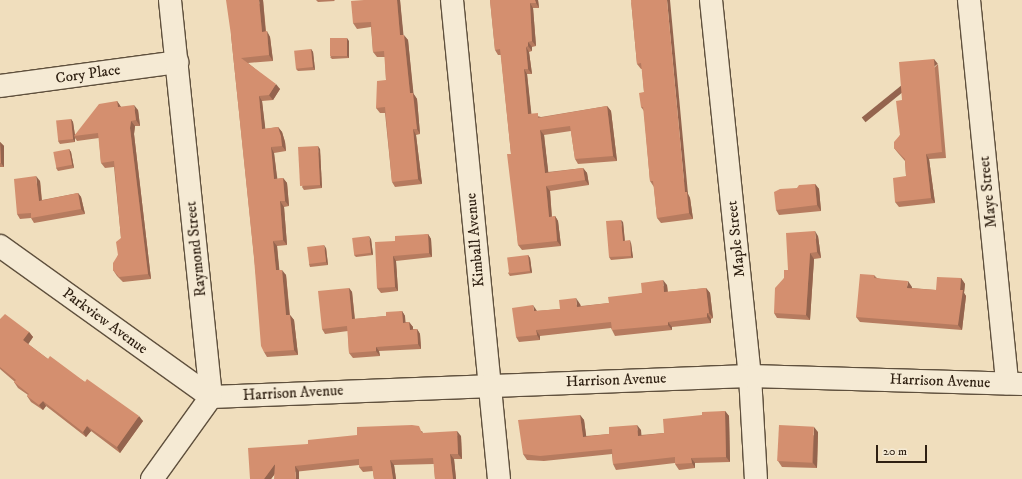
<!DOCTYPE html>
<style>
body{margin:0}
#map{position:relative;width:1022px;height:479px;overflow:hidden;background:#f0debd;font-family:"IM FELL DW Pica",serif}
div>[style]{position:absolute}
.roads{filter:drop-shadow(1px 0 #5f503d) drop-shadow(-1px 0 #5f503d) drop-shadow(0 1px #5f503d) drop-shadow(0 -1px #5f503d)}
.minor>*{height:22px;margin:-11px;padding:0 11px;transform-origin:11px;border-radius:11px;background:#f5ead4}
.wall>*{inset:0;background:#b67b5f}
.shaded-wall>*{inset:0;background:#94644e;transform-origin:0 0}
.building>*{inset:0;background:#d48f6f;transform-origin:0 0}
span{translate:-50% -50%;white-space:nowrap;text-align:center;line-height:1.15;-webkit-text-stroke:3px #f5ead4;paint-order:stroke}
.street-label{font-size:15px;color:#2f2012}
.scale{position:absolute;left:876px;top:445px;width:51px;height:18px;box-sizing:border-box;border:2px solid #2f2012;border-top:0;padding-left:5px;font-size:12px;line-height:14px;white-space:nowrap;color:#2f2012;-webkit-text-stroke:3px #f5ead4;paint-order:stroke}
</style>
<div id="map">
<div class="roads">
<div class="minor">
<i style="left:452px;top:0;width:481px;rotate:84.4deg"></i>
<i style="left:711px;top:0;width:378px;rotate:84.1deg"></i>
<i style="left:750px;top:376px;width:103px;rotate:86.7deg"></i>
<i style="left:969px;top:0;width:385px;rotate:84.3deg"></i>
<i style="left:0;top:86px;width:179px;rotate:-7.7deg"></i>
<i style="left:0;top:246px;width:259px;rotate:35.6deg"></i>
<i style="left:211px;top:397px;width:539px;rotate:-2.23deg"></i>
<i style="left:750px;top:376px;width:272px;rotate:1.7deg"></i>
<i style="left:152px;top:479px;width:101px;rotate:-54.3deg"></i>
<i style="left:211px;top:397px;width:399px;rotate:-95.9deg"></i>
</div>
</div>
<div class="wall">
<i style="clip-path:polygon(263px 0,266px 31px,270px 37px,273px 61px,248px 63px,280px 89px,273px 100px,262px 101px,265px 129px,278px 127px,282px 132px,285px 142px,286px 151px,274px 153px,277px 179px,283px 178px,287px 183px,289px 206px,284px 207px,287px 245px,277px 246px,279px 270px,286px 275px,290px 315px,294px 320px,298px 355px,267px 357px,264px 352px,231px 35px)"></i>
<i style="clip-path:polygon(316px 0,334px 0,335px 1px,318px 2px)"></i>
<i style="clip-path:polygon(400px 0,403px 35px,408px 40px,413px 93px,417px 99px,420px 134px,416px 135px,422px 184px,395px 187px,392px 182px,385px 113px,380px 113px,376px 108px,386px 80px,385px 57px,377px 57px,373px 52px,371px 27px,357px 29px,353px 23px)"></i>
<i style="clip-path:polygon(490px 0,538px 0,539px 8px,533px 8px,536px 46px,532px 47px,532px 51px,529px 52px,532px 74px,527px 74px,531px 114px,541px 117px,607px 106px,611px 111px,617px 161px,578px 164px,575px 159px,571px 131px,544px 135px,548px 172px,583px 168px,587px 173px,589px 185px,550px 191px,552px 217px,555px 216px,558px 221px,561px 246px,522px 250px,518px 245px,511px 154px,501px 55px,498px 55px,495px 50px)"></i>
<i style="clip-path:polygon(631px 0,688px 194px,690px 198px,693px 219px,661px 223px,657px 218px,654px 187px,650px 181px,644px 111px,641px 107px,644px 92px,642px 69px,641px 69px,637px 64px)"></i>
<i style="clip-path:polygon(349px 41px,349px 58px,332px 59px,330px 57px)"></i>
<i style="clip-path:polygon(311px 49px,313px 52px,315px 70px,298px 71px,296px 69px)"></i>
<i style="clip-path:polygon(938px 64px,946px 158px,929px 159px,935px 203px,899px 207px,895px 202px,906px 176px,905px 161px,898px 153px,894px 148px,900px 135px,902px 100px)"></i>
<i style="clip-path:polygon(117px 101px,121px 107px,138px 110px,140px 126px,135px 126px,134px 134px,151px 279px,123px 282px,117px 276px,113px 270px,118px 255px,121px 238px,114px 167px,105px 168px,101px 163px,99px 138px,77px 141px,75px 138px,75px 142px,60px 144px,58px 141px,71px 119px,73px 122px,75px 135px)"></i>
<i style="clip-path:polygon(0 142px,4px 146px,4px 167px,0 167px)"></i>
<i style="clip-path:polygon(69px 149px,71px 152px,74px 168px,58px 171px,56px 168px)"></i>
<i style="clip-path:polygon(320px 149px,322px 188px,304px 190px,302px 187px)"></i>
<i style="clip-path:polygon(40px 181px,42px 200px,78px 193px,81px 197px,85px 214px,34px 223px,31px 218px,20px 219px,17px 214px)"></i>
<i style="clip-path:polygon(815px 184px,819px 189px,821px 211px,779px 215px,776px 210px,797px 188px)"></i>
<i style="clip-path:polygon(623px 222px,625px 241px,631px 243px,633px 258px,611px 260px,609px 257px)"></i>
<i style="clip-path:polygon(428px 234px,431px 239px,432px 257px,396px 261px,398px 291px,381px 293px,377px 288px,395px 241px)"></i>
<i style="clip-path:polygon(818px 236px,821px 258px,814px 259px,810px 320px,777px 318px,774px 313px,784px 278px,788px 270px)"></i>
<i style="clip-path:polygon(371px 239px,373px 255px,356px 257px,354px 255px)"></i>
<i style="clip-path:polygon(326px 248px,328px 265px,310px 267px,309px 264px)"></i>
<i style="clip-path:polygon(528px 255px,530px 258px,532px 273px,510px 276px,508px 273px)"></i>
<i style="clip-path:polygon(874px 275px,877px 278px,912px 287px,912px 288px,936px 290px,961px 278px,965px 284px,964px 293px,966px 296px,962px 330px,860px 322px,856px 317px)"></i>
<i style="clip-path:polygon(667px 285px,668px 292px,706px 288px,710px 293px,713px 318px,711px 319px,711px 323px,672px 327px,672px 330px,615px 336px,611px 328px,540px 336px,540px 340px,519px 342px,516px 337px,537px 311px,560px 309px,580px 304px,581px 306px,609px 303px)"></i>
<i style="clip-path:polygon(349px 288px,352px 292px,355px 319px,386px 316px,402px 311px,405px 316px,405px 322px,409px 322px,413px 327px,413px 329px,417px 329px,420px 334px,421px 349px,379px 351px,380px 356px,353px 358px,349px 353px,348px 331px,325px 334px,322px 329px)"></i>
<i style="clip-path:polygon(0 319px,29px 332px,33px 337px,28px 344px,48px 359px,85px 382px,143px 421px,120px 453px,91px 431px,86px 437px,46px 406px,43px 410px,31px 402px,27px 396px,28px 395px,18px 388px,14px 382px,15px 382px,0 369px)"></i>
<i style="clip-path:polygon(725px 411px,729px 416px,730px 462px,695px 463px,695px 468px,679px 470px,675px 464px,675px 463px,616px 470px,613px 464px,612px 454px,544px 461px,527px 460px,523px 454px,580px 415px,584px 420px,586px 436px,609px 434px,641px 430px,641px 435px,664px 433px,702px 415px)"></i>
<i style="clip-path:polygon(422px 431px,423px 433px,461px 436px,462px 459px,454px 459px,456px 479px,435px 479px,434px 464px,394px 465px,396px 479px,374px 479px,373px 471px,363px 472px,359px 467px,359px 465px,275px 474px,271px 479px,250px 479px,308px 444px)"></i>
<i style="clip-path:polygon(818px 432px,817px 468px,782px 467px,778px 461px)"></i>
</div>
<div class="shaded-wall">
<i style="clip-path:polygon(259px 0,263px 0,266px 37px,262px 32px)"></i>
<i style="clip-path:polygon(397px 0,400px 0,404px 40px,400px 35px)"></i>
<i style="clip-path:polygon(535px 0,538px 0,539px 8px,536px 3px)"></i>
<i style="clip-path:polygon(667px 0,670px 0,688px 194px,690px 198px,693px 219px,689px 213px,685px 192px)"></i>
<i style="clip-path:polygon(530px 3px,533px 8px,536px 46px,532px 41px)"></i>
<i style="clip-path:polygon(267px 31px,270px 37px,273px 61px,269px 55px)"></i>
<i style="clip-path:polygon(404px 35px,408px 40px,414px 98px,413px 93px,417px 99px,420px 134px,417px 129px,410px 93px)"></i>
<i style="clip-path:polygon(347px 38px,349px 41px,349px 58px,347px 56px)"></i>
<i style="clip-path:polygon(528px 42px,532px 47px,532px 51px,528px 46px)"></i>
<i style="clip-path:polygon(526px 47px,529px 52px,532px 74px,528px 69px)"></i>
<i style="clip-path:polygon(311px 49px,313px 52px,315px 70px,313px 67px)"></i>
<i style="left:934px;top:59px;width:6px;height:93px;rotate:51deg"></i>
<i style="clip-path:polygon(524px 69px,527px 74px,532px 119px,528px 114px)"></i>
<i style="clip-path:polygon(276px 84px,280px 89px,273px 100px,269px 95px)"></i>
<i style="clip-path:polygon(259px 96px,262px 101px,266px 134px,262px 129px)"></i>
<i style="clip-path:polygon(117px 101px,121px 107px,118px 107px)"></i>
<i style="clip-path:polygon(134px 105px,138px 110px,140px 126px,136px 120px)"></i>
<i style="clip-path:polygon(607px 106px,611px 111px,617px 161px,613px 156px)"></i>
<i style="clip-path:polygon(71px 119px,73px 122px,75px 136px,74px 136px,75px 138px,75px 142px,73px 139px)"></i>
<i style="clip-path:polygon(131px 121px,135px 126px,134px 134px,151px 279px,148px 274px,130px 128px)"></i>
<i style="clip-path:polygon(278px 127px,282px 132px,285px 142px,286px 151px,282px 146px)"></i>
<i style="clip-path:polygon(413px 129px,416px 135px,422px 184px,418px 179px)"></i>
<i style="clip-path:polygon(540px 130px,544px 135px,549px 178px,545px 173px)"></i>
<i style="clip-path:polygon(0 142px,4px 146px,4px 167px,1px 163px)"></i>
<i style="clip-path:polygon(318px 146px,320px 149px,322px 188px,320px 185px)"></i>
<i style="clip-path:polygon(271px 147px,274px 153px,278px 184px,274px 179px)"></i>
<i style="clip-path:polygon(69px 149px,71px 152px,74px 168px,72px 165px)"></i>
<i style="clip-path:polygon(926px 154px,929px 159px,935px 203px,931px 198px)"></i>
<i style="clip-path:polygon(583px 168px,587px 173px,589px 185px,585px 180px)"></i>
<i style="clip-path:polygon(36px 176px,40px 181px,42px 205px,39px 201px)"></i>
<i style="clip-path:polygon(283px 178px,287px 183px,289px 206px,285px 201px)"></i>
<i style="clip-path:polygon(815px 184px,819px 189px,821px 211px,817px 205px)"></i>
<i style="clip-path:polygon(546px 186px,550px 191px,552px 222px,549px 217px)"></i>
<i style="clip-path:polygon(78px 193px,81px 197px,85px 214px,81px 209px)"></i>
<i style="clip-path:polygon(280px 201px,284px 207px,287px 245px,283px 240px)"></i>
<i style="clip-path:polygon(555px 216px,558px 221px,561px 246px,557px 241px)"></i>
<i style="clip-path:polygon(621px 220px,623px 222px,625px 244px,623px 241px)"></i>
<i style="clip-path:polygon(815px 231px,818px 236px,821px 258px,817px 252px)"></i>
<i style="clip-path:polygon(428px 234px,431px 239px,432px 257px,429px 253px)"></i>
<i style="clip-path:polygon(369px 236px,371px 239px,373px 255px,371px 253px)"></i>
<i style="clip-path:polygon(630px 240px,631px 243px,633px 258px,631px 256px)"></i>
<i style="clip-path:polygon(273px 241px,277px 246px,280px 276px,276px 270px)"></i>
<i style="clip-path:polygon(324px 245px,326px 248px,328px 265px,326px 262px)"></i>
<i style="clip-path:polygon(810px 253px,814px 259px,810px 320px,806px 315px)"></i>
<i style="clip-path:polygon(528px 255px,530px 258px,532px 273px,530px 271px)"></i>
<i style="clip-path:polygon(393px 256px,396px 261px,398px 291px,395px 287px)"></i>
<i style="clip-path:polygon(282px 270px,286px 275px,290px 321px,286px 315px)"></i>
<i style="clip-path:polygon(961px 278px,965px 284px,964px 293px,966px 296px,962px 330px,958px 325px)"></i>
<i style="clip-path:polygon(663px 280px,667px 285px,668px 298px,664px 292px)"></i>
<i style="clip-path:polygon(908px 281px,912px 287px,911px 293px,907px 288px)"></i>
<i style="clip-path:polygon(349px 288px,352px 292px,355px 323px,352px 319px)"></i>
<i style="clip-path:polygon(706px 288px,710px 293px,713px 318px,709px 313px)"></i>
<i style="clip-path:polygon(576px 298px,580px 304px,581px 312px,577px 307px)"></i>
<i style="clip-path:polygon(533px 305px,537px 311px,534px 311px)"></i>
<i style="clip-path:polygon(402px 311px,405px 316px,406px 327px,403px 323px)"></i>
<i style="clip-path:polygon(707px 313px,711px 319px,711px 323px,707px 317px)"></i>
<i style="clip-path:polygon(290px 315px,294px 320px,298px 355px,294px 350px)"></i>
<i style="clip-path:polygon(409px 322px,413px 327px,413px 334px,410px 330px)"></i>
<i style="clip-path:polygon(668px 322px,672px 327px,672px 330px,668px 325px)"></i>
<i style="clip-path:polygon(417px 329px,420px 334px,421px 349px,418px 344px)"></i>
<i style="clip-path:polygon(536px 330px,540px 336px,540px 340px,537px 335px)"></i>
<i style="clip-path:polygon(29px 332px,33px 337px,27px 346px,23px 340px)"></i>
<i style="clip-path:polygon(376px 347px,379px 351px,380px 356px,376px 351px)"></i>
<i style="clip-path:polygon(43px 401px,46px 406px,43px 410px,39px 405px)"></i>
<i style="clip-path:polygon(725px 411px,729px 416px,730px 462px,726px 457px)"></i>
<i style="clip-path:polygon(580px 415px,584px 420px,587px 442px,583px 437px)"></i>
<i style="clip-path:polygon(139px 416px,143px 421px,120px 453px,117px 447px)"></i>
<i style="clip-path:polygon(637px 425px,641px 430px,642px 441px,638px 436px)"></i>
<i style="clip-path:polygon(87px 426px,91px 431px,86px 437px,83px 432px)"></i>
<i style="clip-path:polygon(814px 427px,818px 432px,817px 468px,813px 463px)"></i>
<i style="clip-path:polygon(457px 431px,461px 436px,462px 459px,458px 454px)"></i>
<i style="clip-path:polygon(450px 454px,454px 459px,456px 479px,453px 479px)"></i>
<i style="clip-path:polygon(691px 458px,695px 463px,695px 468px,692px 463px)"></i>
<i style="clip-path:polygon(390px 460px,394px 465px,396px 479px,393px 479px)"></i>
<i style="clip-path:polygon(275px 464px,278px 469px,271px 479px,264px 479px)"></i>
<i style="clip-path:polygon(295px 466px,299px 471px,299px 479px,296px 479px)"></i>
</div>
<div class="building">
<i style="clip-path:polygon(226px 0,259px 0,262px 32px,267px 31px,269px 55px,241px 58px,276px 84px,269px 95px,259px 96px,262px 129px,278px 127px,281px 136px,282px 146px,271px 147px,274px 179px,283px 178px,285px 201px,280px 201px,283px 240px,273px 241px,276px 270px,282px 270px,286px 315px,290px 315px,294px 350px,264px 352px,261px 346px,254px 258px,231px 35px)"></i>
<i style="clip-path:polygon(364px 0,397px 0,400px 35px,404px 35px,410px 93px,413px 93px,417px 129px,413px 129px,418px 179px,392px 182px,385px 107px,376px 108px,377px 81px,386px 80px,384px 51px,373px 52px,371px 22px,353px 23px,351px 1px)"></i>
<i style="clip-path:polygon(490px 0,535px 0,536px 3px,530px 3px,532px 41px,528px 42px,528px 46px,526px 47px,528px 69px,524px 69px,528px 114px,538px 113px,538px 118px,607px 106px,613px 156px,575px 159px,570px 126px,540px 130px,545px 173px,583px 168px,585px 180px,546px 186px,549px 217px,555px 216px,557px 241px,518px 245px,507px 154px,511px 154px,500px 49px,495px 50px)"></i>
<i style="clip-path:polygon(631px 0,667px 0,685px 192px,687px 192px,689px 213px,657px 218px,653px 181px,650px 181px,643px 107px,641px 107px,639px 93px,644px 92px,641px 63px,637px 64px)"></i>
<i style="left:347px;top:38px;width:18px;height:17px;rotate:90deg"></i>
<i style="left:311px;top:49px;width:18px;height:17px;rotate:84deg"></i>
<i style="clip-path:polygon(934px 59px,942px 152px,926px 154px,931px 198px,895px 202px,893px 178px,906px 176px,905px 159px,894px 148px,894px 142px,900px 135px,896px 101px,902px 100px,899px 62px)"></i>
<i style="clip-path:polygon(117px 101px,118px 107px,134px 105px,136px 120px,131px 121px,130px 128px,148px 274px,119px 277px,113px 270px,113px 263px,118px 255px,116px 242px,121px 238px,114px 161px,101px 163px,98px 133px,74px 136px,99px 104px)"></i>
<i style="left:71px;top:119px;width:20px;height:15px;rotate:84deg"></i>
<i style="clip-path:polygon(0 142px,1px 163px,0 163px)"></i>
<i style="left:318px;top:146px;width:39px;height:20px;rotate:87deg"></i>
<i style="left:69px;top:149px;width:16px;height:16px;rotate:79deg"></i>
<i style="clip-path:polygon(36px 176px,39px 201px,78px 193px,81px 209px,31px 218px,31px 213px,17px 214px,14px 179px)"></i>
<i style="clip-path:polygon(815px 184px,817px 205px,776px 210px,774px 192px,780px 189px,797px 188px,799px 185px)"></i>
<i style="clip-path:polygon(621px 220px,623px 241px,630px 240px,631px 256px,609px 257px,606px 221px)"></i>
<i style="clip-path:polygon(815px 231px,817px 252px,810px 253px,806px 315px,774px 313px,775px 288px,784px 278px,784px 270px,788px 270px,786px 233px)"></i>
<i style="clip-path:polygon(428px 234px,429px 253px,393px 256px,395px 287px,377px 288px,375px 242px,395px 241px,395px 236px)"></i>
<i style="left:369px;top:236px;width:17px;height:17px;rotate:83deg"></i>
<i style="left:324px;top:245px;width:17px;height:17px;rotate:83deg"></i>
<i style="left:528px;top:255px;width:16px;height:21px;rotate:83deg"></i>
<i style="clip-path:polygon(860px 274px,874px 275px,874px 278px,908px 281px,907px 288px,936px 290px,937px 277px,961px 278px,960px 290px,963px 290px,958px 325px,856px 317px)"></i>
<i style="clip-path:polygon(663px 280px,664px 292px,706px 288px,709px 313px,707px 313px,707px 317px,668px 322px,668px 325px,612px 330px,611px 322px,536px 330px,537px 335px,516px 337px,512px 308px,533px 305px,534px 311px,560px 309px,559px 300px,576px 298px,577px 307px,609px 303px,608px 297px,642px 293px,641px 283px)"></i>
<i style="clip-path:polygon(349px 288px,352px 319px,386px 316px,386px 312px,402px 311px,403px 323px,409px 322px,410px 330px,417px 329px,418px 344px,376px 347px,376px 351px,349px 353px,347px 326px,322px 329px,318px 291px)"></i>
<i style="clip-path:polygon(5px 314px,29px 332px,23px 340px,48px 359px,50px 356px,85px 382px,87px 379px,139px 416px,117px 447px,87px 426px,83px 432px,43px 401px,39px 405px,27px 396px,29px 394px,14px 382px,16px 380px,0 367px,0 319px)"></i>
<i style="clip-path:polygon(725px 411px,726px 457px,691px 458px,692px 463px,675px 464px,675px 457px,613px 464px,612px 449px,540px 456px,523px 454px,518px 420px,580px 415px,583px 437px,609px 434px,609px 427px,637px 425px,638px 436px,664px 433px,663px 419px,702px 415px,702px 412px)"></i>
<i style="clip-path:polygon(412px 425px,419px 426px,422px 433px,457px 431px,458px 454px,450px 454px,453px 479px,435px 479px,433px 458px,390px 460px,393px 479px,374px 479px,372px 466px,359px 467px,359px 459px,295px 466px,296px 479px,274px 479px,275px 464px,264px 479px,250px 479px,248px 448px,308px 444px,308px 440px,357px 435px,357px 427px)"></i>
<i style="left:779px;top:425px;width:35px;height:36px;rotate:3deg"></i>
</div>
<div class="street-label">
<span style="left:88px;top:74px;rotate:-8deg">Cory Place</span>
<span style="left:988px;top:192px;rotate:-96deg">Maye Street</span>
<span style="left:736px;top:239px;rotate:-96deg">Maple Street</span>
<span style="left:475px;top:240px;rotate:-95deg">Kimball Avenue</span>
<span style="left:196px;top:249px;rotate:-96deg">Raymond Street</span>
<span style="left:105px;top:321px;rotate:36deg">Parkview Avenue</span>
<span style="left:616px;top:380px;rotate:-2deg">Harrison Avenue</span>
<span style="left:940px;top:381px;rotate:2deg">Harrison Avenue</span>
<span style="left:293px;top:393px;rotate:-3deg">Harrison Avenue</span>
</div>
<div class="scale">20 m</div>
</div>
